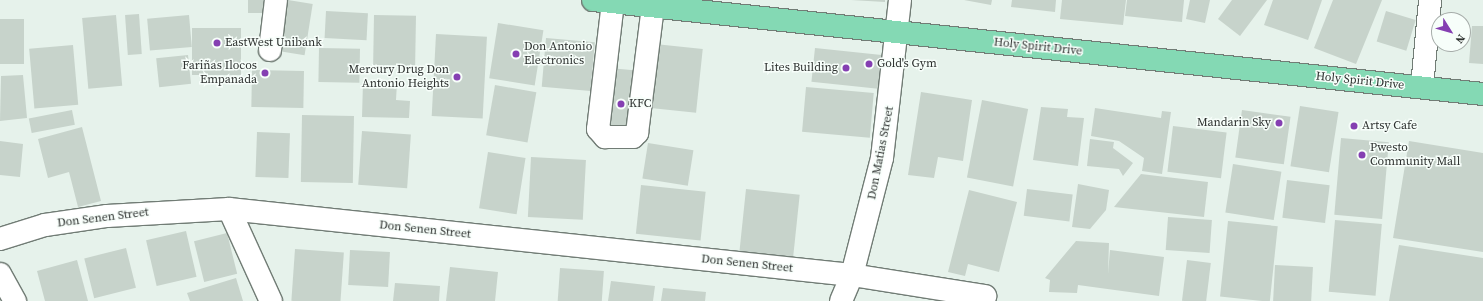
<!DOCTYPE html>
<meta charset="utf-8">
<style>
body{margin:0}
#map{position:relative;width:1483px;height:301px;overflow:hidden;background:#e6f2eb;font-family:"Source Serif 4",serif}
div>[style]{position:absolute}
.building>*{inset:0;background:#c7d3cb;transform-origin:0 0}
.roads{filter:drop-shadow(1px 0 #717c75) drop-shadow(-1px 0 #717c75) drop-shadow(0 1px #717c75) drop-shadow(0 -1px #717c75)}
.minor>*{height:22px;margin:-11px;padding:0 11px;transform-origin:11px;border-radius:11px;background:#fff}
.major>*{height:22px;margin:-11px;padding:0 11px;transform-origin:11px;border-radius:11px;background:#84d9b4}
.dots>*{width:11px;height:11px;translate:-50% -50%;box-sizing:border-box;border:2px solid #f7fefa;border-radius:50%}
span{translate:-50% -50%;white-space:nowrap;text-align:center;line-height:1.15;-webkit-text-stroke:3px #f7fefa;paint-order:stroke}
.poi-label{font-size:12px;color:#2d312f}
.left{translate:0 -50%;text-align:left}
.right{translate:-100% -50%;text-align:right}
.street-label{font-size:12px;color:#2d312f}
.north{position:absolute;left:1431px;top:12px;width:40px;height:40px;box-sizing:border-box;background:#f7fefa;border:1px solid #a6aca9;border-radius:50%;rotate:127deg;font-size:11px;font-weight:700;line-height:16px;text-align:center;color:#2d312f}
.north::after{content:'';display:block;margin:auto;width:14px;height:18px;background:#853fb2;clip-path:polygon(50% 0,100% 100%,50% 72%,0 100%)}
</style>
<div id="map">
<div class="building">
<i style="left:248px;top:0;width:15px;height:13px"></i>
<i style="left:288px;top:0;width:25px;height:52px;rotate:9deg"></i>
<i style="clip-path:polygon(851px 0,885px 0,885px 2px)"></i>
<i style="clip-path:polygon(964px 0,992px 0,991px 5px)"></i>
<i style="clip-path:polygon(1012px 0,1056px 0,1055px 12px,1011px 7px)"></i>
<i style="clip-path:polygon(1062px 0,1126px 0,1123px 25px,1060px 19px)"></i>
<i style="clip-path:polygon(1127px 0,1184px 0,1182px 22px,1125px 16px)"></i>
<i style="clip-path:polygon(1190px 0,1210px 0,1205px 23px,1186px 19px)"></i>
<i style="clip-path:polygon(1232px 0,1267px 0,1240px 36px,1218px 19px)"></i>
<i style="clip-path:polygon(1273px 0,1322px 0,1308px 40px,1264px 25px)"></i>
<i style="clip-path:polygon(1333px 0,1382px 0,1356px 64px,1314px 48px)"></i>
<i style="left:326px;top:11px;width:42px;height:27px;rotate:3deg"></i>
<i style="left:1386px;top:11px;width:31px;height:32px;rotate:17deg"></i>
<i style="left:139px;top:14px;width:40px;height:14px;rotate:86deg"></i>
<i style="left:116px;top:15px;width:71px;height:34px;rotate:85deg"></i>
<i style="left:189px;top:15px;width:32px;height:42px;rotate:85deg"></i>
<i style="left:374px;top:15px;width:42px;height:50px;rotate:1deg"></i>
<i style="left:0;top:19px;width:24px;height:45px"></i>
<i style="left:498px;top:23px;width:46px;height:56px;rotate:9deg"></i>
<i style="clip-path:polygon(1472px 26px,1483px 26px,1483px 64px,1469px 63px)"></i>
<i style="left:192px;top:28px;width:49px;height:47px"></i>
<i style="left:436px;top:34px;width:51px;height:82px;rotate:3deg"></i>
<i style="left:546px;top:38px;width:49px;height:49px;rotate:5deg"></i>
<i style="left:655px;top:44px;width:48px;height:64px;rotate:6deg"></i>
<i style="left:73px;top:45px;width:60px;height:44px;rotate:85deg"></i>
<i style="left:319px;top:48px;width:41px;height:34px;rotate:1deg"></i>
<i style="left:815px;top:48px;width:67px;height:34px;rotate:6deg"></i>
<i style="left:188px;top:55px;width:29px;height:32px;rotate:84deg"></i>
<i style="left:609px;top:68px;width:25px;height:65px;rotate:5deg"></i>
<i style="left:252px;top:70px;width:52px;height:37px;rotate:1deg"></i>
<i style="clip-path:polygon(23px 75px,27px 118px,0 121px,1px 76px)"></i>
<i style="clip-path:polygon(363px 82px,397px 83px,396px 100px,410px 101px,409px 118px,362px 117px)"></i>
<i style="left:495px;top:85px;width:42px;height:51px;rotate:10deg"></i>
<i style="left:806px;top:87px;width:68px;height:45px;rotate:5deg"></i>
<i style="clip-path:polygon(921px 92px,972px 100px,963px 161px,938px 157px,934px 178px,908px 175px)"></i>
<i style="left:982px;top:100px;width:47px;height:79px;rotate:11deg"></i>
<i style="left:1300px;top:106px;width:39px;height:61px;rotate:9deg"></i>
<i style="clip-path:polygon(1041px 107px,1068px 109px,1067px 117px,1084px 118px,1078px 166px,1033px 160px)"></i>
<i style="clip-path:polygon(1095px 108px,1161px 118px,1162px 111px,1171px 112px,1162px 174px,1142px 171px,1144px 158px,1119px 141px,1091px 136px)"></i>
<i style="left:72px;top:110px;width:15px;height:44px;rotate:79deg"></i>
<i style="left:1242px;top:110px;width:49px;height:48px;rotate:8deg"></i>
<i style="left:302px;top:115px;width:52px;height:67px;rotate:1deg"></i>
<i style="left:1173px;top:126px;width:54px;height:46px;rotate:7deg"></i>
<i style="clip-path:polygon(82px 127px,101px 201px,78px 207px,69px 172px,48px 178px,38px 139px)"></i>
<i style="left:362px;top:131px;width:49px;height:54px;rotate:4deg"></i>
<i style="left:257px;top:132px;width:33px;height:45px;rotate:2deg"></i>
<i style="left:1341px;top:138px;width:48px;height:77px;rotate:5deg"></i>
<i style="clip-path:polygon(1090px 139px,1114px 142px,1113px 148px,1133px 163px,1123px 176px,1119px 169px,1087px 166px)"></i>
<i style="clip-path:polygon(0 141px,23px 144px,20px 177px,0 175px)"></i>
<i style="clip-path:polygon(1409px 141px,1483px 153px,1483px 252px,1393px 238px)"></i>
<i style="left:648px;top:143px;width:46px;height:36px;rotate:9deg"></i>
<i style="left:488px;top:152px;width:38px;height:57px;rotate:9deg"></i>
<i style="left:531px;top:157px;width:55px;height:60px;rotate:3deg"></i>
<i style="left:1233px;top:164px;width:49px;height:49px;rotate:9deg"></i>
<i style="clip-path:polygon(1141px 174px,1208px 182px,1204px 217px,1114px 207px)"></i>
<i style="left:1287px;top:180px;width:43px;height:38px;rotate:7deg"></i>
<i style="clip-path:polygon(1078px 184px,1109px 190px,1106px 210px,1090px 229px,1072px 227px)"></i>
<i style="left:641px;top:185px;width:65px;height:49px;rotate:6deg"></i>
<i style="left:746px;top:189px;width:54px;height:67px;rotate:6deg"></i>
<i style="left:1027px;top:189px;width:46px;height:27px;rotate:7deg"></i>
<i style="clip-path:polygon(969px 190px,1017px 202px,999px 272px,968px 264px,965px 276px,948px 272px)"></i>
<i style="left:1168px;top:217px;width:44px;height:33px;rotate:4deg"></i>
<i style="left:1335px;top:220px;width:47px;height:72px;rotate:5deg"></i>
<i style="left:1228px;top:221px;width:50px;height:76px;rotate:6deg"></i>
<i style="left:186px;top:231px;width:47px;height:41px;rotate:77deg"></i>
<i style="left:227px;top:233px;width:42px;height:34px;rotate:76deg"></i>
<i style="clip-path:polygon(1076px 241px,1109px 243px,1108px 274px,1110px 250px,1164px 257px,1159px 296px,1078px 285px,1077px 293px,1049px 292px,1050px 280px,1045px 278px)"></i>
<i style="clip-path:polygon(1399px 245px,1483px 258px,1483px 301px,1389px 301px)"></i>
<i style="left:126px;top:248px;width:41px;height:43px;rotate:76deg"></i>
<i style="left:295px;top:249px;width:49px;height:52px;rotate:4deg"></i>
<i style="left:350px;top:250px;width:40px;height:35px;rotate:3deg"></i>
<i style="clip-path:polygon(77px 260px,88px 301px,45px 301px,37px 271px)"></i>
<i style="left:1187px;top:260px;width:24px;height:41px;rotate:7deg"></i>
<i style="left:1275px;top:265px;width:38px;height:36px;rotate:3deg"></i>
<i style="clip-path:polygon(450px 267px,498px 272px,495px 301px,446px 301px)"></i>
<i style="left:560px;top:268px;width:44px;height:33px;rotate:4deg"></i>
<i style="clip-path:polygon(236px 278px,243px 301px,190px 301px,187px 293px)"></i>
<i style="clip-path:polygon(611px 281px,655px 286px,653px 301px,608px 301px)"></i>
<i style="clip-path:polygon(395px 283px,440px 286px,439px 301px,393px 301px)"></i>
<i style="clip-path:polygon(663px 288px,706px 292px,705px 301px,661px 301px)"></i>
</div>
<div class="roads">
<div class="minor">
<i style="left:613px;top:2px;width:128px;rotate:96.7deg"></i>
<i style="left:598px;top:129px;width:11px;rotate:49deg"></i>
<i style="left:605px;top:137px;width:28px"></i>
<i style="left:633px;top:137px;width:6px;rotate:-45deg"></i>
<i style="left:637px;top:133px;width:128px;rotate:-82.8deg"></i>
<i style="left:270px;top:50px;width:50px;rotate:-83.2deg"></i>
<i style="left:1422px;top:87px;width:87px;rotate:-84.7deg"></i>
<i style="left:229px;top:209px;width:101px;rotate:65.5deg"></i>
<i style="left:0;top:239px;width:47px;rotate:-17.3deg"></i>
<i style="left:45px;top:225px;width:63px;rotate:-8.3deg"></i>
<i style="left:107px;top:216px;width:122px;rotate:-3.3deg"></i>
<i style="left:229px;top:209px;width:626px;rotate:6.05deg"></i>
<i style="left:852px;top:275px;width:135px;rotate:9deg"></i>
<i style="left:0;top:274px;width:31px;rotate:61deg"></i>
<i style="left:841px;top:301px;width:28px;rotate:-67deg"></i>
<i style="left:852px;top:275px;width:121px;rotate:-75.6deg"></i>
<i style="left:882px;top:158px;width:159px;rotate:-83.5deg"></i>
</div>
<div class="major">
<i style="left:593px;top:0;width:895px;rotate:6.03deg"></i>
</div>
</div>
<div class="dots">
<i style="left:217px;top:43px;background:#853fb2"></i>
<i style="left:516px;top:54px;background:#853fb2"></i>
<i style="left:869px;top:64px;background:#853fb2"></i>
<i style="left:846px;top:68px;background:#853fb2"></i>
<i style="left:265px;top:73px;background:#853fb2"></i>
<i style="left:457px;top:77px;background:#853fb2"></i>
<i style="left:621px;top:104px;background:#853fb2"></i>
<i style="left:1279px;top:123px;background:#853fb2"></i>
<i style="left:1354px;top:126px;background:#853fb2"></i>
<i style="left:1362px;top:155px;background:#853fb2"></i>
</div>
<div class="poi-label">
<span class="left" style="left:225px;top:43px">EastWest Unibank</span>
<span class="left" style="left:524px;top:54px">Don Antonio<br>Electronics</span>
<span class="left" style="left:877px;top:64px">Gold's Gym</span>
<span class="right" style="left:257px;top:73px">Fariñas Ilocos<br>Empanada</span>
<span class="right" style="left:838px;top:68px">Lites Building</span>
<span class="right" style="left:449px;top:77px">Mercury Drug Don<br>Antonio Heights</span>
<span class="left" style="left:629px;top:104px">KFC</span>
<span class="right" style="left:1271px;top:123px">Mandarin Sky</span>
<span class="left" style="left:1362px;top:126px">Artsy Cafe</span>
<span class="left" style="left:1370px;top:155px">Pwesto<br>Community Mall</span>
</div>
<div class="street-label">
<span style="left:1038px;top:47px;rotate:6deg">Holy Spirit Drive</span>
<span style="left:1360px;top:81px;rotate:6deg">Holy Spirit Drive</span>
<span style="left:881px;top:153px;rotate:-79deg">Don Matias Street</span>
<span style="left:103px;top:218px;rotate:-7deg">Don Senen Street</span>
<span style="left:425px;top:230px;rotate:6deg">Don Senen Street</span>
<span style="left:747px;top:264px;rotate:6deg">Don Senen Street</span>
</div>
<div class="north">N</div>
</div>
